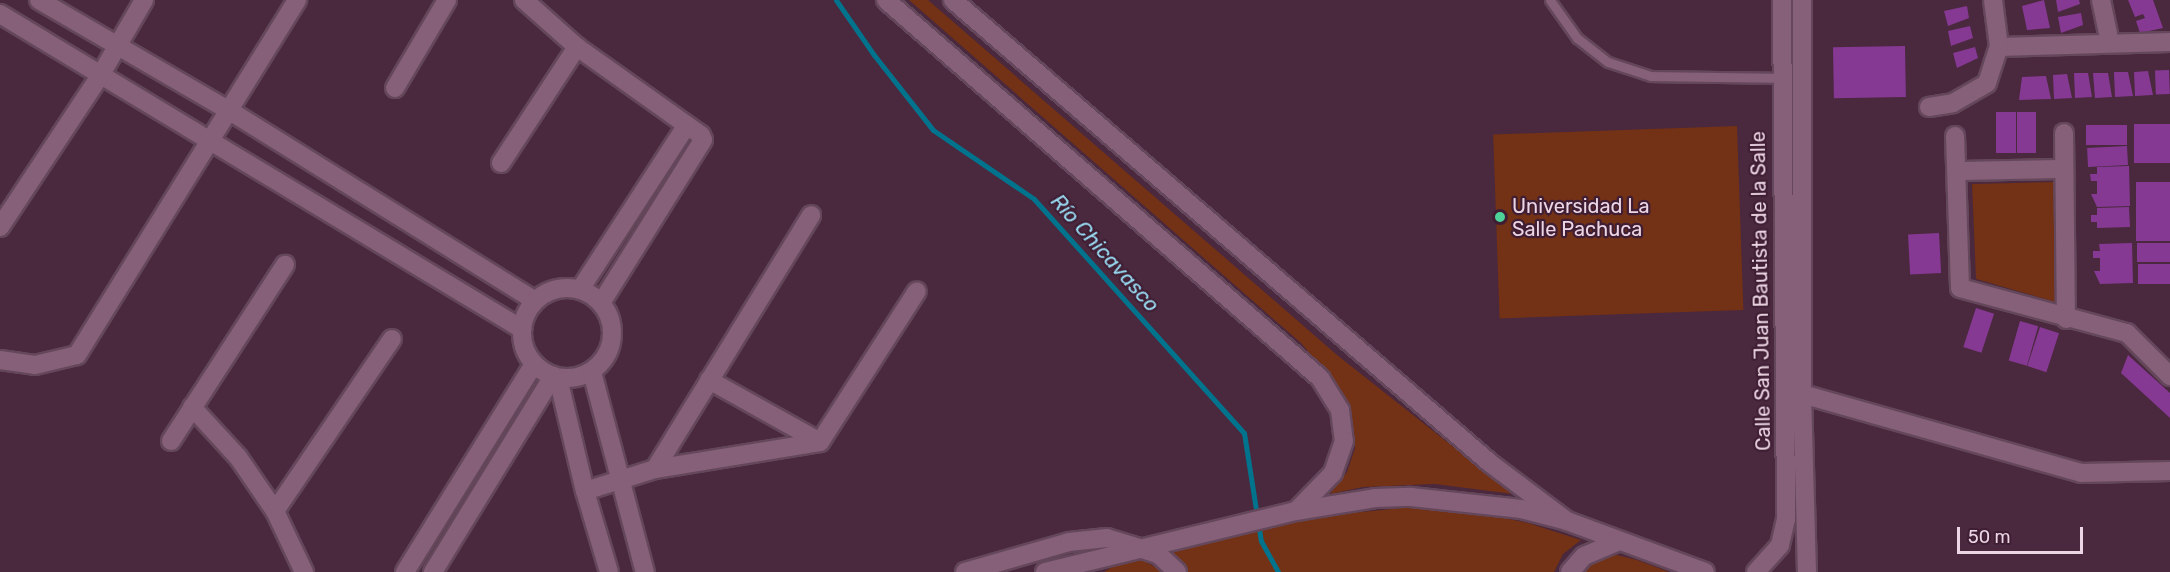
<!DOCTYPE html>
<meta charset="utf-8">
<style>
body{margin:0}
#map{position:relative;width:2170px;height:572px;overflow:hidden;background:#4a283e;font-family:Rubik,sans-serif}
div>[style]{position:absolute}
.green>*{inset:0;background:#733115;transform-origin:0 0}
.stream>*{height:5px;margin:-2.5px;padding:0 2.5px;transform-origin:2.5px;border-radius:2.5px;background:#01738d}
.building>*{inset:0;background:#853993;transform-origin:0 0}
.roads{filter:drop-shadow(2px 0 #64475a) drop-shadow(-2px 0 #64475a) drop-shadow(0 2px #64475a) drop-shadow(0 -2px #64475a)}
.lane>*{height:9px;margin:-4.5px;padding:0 4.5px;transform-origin:4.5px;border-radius:4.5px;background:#865f78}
.street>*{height:18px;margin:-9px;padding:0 9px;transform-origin:9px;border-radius:9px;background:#865f78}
.street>.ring{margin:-9px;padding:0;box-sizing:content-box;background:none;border:18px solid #865f78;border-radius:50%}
.secondary>*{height:18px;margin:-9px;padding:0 9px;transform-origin:9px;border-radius:9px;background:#865f78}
.dots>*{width:16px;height:16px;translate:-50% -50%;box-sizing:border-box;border:3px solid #3f1e34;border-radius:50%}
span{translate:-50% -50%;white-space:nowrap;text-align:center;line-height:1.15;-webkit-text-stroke:4.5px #3f1e34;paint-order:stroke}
.poi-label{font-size:20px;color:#edd6e4}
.left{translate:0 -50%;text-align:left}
.street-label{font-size:20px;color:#edd6e4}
.water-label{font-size:21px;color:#9adef5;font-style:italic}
.scale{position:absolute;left:1957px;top:527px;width:126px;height:27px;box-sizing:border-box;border:3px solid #edd6e4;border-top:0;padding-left:8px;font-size:18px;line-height:21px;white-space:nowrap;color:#edd6e4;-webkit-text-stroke:4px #3f1e34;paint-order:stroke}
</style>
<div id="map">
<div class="green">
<i style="clip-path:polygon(909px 0,928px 0,1337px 355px,1513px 494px,1435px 484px,1363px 487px,1330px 494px,1347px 472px,1355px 448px,1348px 408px,1330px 377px,1301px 343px)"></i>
<i style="left:1737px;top:126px;width:184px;height:244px;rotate:88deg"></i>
<i style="clip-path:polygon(2055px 182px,2059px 303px,1976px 279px,1972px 184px)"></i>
<i style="clip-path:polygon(1413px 507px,1464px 510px,1528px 523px,1581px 540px,1563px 554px,1554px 572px,1188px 572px,1168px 549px,1330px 515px)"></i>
<i style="clip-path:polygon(1617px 555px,1637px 560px,1669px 572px,1585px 572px,1597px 559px)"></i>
<i style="clip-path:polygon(1138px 558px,1165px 572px,1104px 572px,1125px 559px)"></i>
</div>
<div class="stream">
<i style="left:836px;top:0;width:67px;rotate:55.4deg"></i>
<i style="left:874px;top:55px;width:95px;rotate:51.8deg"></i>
<i style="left:933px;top:130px;width:122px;rotate:34.3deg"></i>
<i style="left:1034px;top:199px;width:314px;rotate:48.1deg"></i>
<i style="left:1244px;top:433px;width:109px;rotate:81.1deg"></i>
<i style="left:1261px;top:541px;width:35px;rotate:61deg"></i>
</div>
<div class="building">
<i style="clip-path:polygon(2044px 0,2050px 28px,2027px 30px,2022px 6px)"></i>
<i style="clip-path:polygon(2056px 0,2079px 0,2080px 4px,2058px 12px)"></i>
<i style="clip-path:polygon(2128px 0,2153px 0,2163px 28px,2140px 33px,2136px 21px,2145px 18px,2143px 14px,2135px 17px)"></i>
<i style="clip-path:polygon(1967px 6px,1969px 18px,1948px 26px,1944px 11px)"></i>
<i style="clip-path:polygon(2081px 13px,2083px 25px,2061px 33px,2058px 17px)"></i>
<i style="clip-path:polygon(1970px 26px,1973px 38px,1951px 46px,1948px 31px)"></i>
<i style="left:1905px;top:46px;width:51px;height:72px;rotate:89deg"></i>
<i style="clip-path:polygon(1975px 47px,1978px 58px,1957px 68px,1953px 53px)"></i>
<i style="left:2169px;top:70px;width:24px;height:14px;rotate:88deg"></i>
<i style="clip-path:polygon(2148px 71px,2153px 95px,2135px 96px,2134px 72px)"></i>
<i style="clip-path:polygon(2114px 72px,2128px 72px,2133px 96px,2115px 97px)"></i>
<i style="clip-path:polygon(2074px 73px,2088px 73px,2092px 97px,2075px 98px)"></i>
<i style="clip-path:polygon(2093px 73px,2108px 73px,2112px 97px,2095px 98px)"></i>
<i style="clip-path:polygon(2067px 74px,2072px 98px,2054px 99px,2053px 75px)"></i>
<i style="clip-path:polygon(2046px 76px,2051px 99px,2019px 100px,2022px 77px)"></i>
<i style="left:1996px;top:112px;width:20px;height:41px"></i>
<i style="left:2017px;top:112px;width:19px;height:41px"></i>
<i style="left:2170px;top:124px;width:39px;height:36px;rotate:90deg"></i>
<i style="left:2127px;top:125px;width:20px;height:41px;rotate:90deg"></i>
<i style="left:2127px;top:146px;width:19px;height:40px;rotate:87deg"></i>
<i style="clip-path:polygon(2129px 166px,2130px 206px,2097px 207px,2091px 194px,2097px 194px,2097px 181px,2091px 181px,2090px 174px,2097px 174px,2097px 167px)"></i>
<i style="left:2170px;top:182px;width:59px;height:34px;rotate:90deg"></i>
<i style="clip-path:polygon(2129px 207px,2130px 227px,2097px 228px,2097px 222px,2091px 222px,2091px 215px,2097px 215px,2097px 208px)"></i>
<i style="left:1939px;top:233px;width:40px;height:31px;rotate:87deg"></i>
<i style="clip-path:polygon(2132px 243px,2133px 283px,2100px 284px,2094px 271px,2100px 271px,2100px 258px,2093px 258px,2093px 251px,2100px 251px,2099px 244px)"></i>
<i style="left:2170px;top:243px;width:19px;height:33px;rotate:90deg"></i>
<i style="left:2138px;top:264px;width:32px;height:20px"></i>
<i style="left:1976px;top:308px;width:19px;height:41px;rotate:18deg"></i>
<i style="left:2020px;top:321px;width:19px;height:41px;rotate:16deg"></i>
<i style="left:2040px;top:327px;width:20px;height:41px;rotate:18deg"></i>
<i style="clip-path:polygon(2128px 355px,2170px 393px,2170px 418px,2121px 373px)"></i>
</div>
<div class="roads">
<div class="lane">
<i style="left:1550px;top:0;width:47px;rotate:54.6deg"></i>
<i style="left:1577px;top:38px;width:39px;rotate:38deg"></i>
<i style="left:1608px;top:62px;width:45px;rotate:18deg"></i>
<i style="left:1651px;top:76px;width:135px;rotate:0.8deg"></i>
</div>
<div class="street">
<i style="left:39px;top:0;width:221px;rotate:30.2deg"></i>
<i style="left:230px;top:111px;width:359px;rotate:31.9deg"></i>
<i style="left:524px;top:0;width:71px;rotate:41.6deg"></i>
<i style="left:577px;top:47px;width:152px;rotate:35.4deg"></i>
<i style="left:701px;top:135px;width:5px;rotate:68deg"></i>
<i style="left:703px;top:140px;width:192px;rotate:122deg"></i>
<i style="left:1802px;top:0;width:394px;rotate:90deg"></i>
<i style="left:1802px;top:394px;width:178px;rotate:88.4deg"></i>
<i style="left:2101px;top:0;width:44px;rotate:78.2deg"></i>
<i style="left:0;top:14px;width:610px;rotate:31.11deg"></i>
<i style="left:1999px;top:47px;width:171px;rotate:-1.7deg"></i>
<i style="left:395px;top:88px;width:102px;rotate:-59.4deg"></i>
<i style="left:1929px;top:107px;width:24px;rotate:-9deg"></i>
<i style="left:1953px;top:103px;width:39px;rotate:-30deg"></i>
<i style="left:1987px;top:83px;width:38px;rotate:-72deg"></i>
<i style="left:1999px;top:47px;width:47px;rotate:-97.3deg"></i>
<i style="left:2064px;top:133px;width:186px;rotate:89.4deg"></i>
<i style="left:1955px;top:136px;width:152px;rotate:88.1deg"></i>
<i style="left:1960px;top:288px;width:173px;rotate:15.1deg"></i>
<i style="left:2127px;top:333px;width:61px;rotate:45deg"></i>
<i style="left:501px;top:163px;width:139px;rotate:-56.8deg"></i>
<i style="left:1957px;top:171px;width:106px;rotate:-1.1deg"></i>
<i style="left:0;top:227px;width:181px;rotate:-56.5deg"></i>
<i style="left:100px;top:76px;width:88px;rotate:-59.9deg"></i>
<i class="ring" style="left:522px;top:288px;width:72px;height:72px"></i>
<i style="left:581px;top:288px;width:194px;rotate:-57deg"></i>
<i style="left:0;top:360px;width:35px;rotate:8deg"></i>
<i style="left:35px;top:365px;width:43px;rotate:-13.4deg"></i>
<i style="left:77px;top:355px;width:418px;rotate:-58.2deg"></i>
<i style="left:592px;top:372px;width:207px;rotate:75.2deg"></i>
<i style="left:558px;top:378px;width:116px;rotate:76.6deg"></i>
<i style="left:585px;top:491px;width:84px;rotate:73.5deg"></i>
<i style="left:709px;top:380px;width:127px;rotate:29.2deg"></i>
<i style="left:1802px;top:394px;width:290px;rotate:15.8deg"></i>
<i style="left:2081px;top:473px;width:89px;rotate:-1.3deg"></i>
<i style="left:192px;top:407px;width:68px;rotate:47.4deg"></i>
<i style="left:238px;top:457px;width:65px;rotate:55.6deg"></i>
<i style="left:275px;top:511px;width:68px;rotate:64.6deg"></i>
<i style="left:171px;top:441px;width:210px;rotate:-57.1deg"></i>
<i style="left:655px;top:469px;width:298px;rotate:-58.4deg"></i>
<i style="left:585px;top:491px;width:73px;rotate:-17.4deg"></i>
<i style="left:655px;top:469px;width:167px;rotate:-9.3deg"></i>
<i style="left:820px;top:442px;width:179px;rotate:-57.3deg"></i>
<i style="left:275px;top:511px;width:208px;rotate:-55.8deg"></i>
<i style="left:405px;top:572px;width:245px;rotate:-58.2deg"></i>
<i style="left:433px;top:572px;width:230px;rotate:-58.5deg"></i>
<i style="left:965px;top:572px;width:108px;rotate:-16.1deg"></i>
<i style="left:1069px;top:542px;width:38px;rotate:-6deg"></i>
<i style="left:1107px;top:538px;width:30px;rotate:17deg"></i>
<i style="left:1756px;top:572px;width:36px;rotate:-48deg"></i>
<i style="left:1780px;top:545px;width:27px;rotate:-77deg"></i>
<i style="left:1786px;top:519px;width:519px;rotate:-90.44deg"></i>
</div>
<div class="secondary">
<i style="left:886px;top:0;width:576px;rotate:41.05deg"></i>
<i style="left:1320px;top:378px;width:38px;rotate:58deg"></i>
<i style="left:1340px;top:410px;width:31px;rotate:83deg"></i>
<i style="left:1344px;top:441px;width:34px;rotate:109deg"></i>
<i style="left:1333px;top:473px;width:53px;rotate:134.2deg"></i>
<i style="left:953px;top:0;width:709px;rotate:40.77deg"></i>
<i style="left:1490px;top:463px;width:96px;rotate:37deg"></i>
<i style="left:1136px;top:547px;width:23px;rotate:18deg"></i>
<i style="left:1158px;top:554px;width:26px;rotate:43deg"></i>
<i style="left:1045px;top:572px;width:258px;rotate:-13.7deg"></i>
<i style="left:1296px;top:511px;width:80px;rotate:-9.3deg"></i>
<i style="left:1375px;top:498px;width:36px;rotate:-2deg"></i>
<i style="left:1411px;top:497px;width:111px;rotate:6.2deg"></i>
<i style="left:1521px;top:509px;width:48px;rotate:14.6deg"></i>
<i style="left:1567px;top:521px;width:147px;rotate:20.3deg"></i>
<i style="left:1570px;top:572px;width:21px;rotate:-49deg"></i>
<i style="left:1584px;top:556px;width:39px;rotate:-23deg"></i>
</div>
</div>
<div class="dots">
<i style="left:1500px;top:217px;background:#4dd39a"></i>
</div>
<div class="poi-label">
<span class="left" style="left:1512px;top:218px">Universidad La<br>Salle Pachuca</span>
</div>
<div class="street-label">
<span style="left:1761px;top:291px;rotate:-91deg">Calle San Juan Bautista de la Salle</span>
</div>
<div class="water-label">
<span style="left:1105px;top:253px;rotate:48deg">Río Chicavasco</span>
</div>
<div class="scale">50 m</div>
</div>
